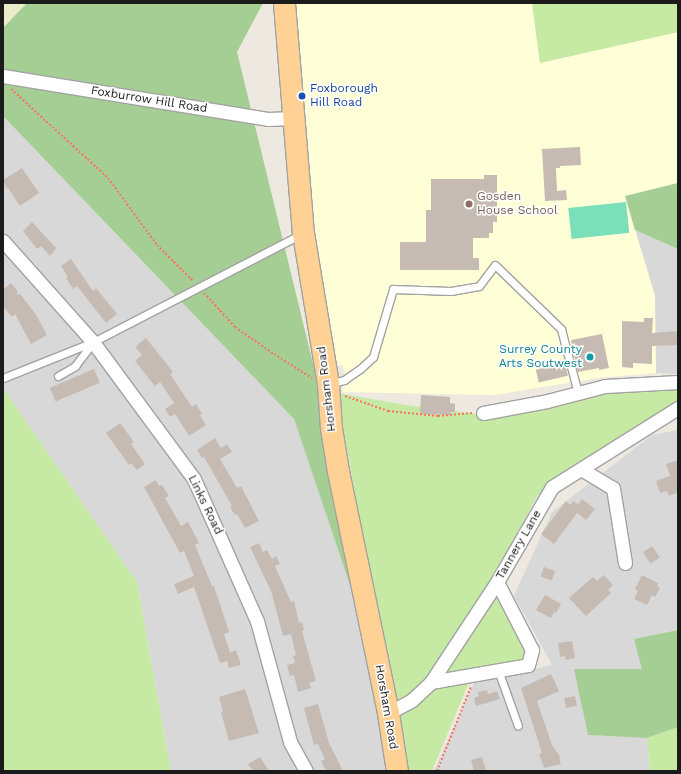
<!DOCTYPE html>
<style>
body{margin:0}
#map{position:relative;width:681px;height:774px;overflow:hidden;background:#ede9e0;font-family:"Work Sans",sans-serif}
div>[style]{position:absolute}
.residential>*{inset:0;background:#d9d8d8}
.education>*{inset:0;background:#ffffd7}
.farmland>*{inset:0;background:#ebedca}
.grass>*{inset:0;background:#c6eaa3}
.forest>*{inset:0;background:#a4ce93}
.pitch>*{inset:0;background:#7ae0b9;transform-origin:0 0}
.building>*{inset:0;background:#c5bbb3;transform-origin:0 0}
.path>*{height:2px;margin-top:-1px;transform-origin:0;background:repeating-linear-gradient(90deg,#fe7160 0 2px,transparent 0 4px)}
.roads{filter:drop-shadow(1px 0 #a2a2a2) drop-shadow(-1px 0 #a2a2a2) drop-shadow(0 1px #a2a2a2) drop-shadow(0 -1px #a2a2a2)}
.lane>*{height:7px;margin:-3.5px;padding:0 3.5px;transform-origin:3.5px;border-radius:3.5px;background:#fff}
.street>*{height:13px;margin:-6.5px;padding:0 6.5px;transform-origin:6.5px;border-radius:6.5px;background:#fff}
.primary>*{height:21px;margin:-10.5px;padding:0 10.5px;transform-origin:10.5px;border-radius:10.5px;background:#ffd194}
.dots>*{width:11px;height:11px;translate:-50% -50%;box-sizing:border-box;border:2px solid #fff;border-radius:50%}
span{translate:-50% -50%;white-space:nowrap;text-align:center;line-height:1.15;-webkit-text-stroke:3px #fff;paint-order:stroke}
.transit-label{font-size:12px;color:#164399}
.left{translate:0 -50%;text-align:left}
.street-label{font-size:12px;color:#1b1b1b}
.education-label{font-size:12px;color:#785e54}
.culture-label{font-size:12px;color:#0d838f}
.right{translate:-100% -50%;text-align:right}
.frame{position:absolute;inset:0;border:4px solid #1b1b1b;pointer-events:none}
</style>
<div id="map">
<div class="residential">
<i style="clip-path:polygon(3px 116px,294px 419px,355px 600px,389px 771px,171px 771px,137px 582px,3px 388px)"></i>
<i style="clip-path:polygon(635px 230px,678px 249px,678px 374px,656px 373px,654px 293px)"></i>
<i style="clip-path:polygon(678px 430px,678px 630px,634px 639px,643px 669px,575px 669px,588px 735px,647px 738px,650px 771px,434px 771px,474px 683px,552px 665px,514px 596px,552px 512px,652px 435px)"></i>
</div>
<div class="education">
<i style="clip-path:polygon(295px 3px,532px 3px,540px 63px,678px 32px,678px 183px,625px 196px,655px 296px,656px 373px,598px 378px,494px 395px,342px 392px,343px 384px,348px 380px,342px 365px,332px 367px,320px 288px)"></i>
</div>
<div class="farmland">
<i style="clip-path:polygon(3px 3px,27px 3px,3px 28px)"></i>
</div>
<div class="grass">
<i style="clip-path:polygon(532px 3px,678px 3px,678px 32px,540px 63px)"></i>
<i style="clip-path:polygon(678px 378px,678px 412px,537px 496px,493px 580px,530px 657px,472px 675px,432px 771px,405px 771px,337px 393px,406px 405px,493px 416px,589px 388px)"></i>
<i style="clip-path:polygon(3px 388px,137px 582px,171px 771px,3px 771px)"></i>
<i style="clip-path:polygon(678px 727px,678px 771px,650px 771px,647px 738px)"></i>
</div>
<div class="forest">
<i style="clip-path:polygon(27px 3px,263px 3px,237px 52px,316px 376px,355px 600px,294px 419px,3px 116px,3px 28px)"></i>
<i style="clip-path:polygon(678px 183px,678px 249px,635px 230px,625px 196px)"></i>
<i style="clip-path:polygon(678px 630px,678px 727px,647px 738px,588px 735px,574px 669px,642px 669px,634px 639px)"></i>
</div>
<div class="pitch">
<i style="left:626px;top:202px;width:31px;height:58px;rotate:84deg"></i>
</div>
<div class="building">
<i style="clip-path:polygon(580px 147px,581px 165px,560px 166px,560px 168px,556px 168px,557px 191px,566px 190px,567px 200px,545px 201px,542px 149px)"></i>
<i style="clip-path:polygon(22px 168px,39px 193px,20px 206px,8px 188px,7px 189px,3px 180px)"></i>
<i style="clip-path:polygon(484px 175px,497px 175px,497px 222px,493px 222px,493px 233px,489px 233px,489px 238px,473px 238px,473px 258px,479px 258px,479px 270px,400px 270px,400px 242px,426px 242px,426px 210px,431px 210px,431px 179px,484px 179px)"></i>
<i style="clip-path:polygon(32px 222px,56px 248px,50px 256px,41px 246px,37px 249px,23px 231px)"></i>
<i style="clip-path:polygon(71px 259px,93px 291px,96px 288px,117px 314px,106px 323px,77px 286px,73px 289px,66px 278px,68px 277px,61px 266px)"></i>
<i style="clip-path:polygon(11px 283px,18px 292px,16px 295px,20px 294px,35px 313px,47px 335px,31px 344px,15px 314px,12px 317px,3px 306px,3px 290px)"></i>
<i style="clip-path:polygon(644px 318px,653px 318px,652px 333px,678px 331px,678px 345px,652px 346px,652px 364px,633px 363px,633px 368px,622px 367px,622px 321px,644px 322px)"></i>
<i style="clip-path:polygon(602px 334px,609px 368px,599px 370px,599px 368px,578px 372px,571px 340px)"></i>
<i style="clip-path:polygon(146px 338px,173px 372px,170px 374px,192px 407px,196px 404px,202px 414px,200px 415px,206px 425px,189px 436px,175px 414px,170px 417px,165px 409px,174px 403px,160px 382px,155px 386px,135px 361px,142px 355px,135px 347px)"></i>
<i style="left:565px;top:363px;width:13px;height:30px;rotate:77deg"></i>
<i style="left:94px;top:369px;width:15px;height:48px;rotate:67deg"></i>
<i style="clip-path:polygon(421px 395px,450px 397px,450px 403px,455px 404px,455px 412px,451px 412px,450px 415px,420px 414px)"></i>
<i style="clip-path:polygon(120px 423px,134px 442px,131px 444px,145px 464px,137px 470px,131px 463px,129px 465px,106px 433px)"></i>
<i style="clip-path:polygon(215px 438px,221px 448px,227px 444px,232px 452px,220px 459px,237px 488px,241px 486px,259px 521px,245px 528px,237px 514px,235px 515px,230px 507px,232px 506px,204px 457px,202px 458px,197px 450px)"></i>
<i style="clip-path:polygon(678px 460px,678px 494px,676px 493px,669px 496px,667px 491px,660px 493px,656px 481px,670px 476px,666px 464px)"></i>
<i style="clip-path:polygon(156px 480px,159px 486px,162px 485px,169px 496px,165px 498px,181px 526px,188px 522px,199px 543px,195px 545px,212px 586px,214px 586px,229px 632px,224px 634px,230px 653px,236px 650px,241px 665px,229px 668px,227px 661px,220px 663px,194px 587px,178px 594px,174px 584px,194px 576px,184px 551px,180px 553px,144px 487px)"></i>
<i style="clip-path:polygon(582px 499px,595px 509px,586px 520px,577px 513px,554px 544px,541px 534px,566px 501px,570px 505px,573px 501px,578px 504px)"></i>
<i style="clip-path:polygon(259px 543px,263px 552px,267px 550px,272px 559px,276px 556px,280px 564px,275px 566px,291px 602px,294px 601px,299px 623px,302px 622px,304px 630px,302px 631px,316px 681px,309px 683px,311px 688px,298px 692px,294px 675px,290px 676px,287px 665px,295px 663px,293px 656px,296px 655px,291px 634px,283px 636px,271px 591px,250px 547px)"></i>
<i style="left:652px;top:546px;width:14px;height:11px;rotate:56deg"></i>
<i style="left:544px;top:567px;width:12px;height:10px;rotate:20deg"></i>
<i style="clip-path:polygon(604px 575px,613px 585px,608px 590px,611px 593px,586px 616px,569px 598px,593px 577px,597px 581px)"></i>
<i style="clip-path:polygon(642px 575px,658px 583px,657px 586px,660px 588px,655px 597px,652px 595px,647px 605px,634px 599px,638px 591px,635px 589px)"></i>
<i style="clip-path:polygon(545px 595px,561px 604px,556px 613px,554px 612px,551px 618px,536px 610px)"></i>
<i style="clip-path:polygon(572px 641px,575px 658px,566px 660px,565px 656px,560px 657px,558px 643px)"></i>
<i style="clip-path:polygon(551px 674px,559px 691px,537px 701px,552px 745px,561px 758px,559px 758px,561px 764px,544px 768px,539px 754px,542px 753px,521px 688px)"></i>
<i style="clip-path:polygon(245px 689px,259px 733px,229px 741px,221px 712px,223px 712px,219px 697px)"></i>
<i style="clip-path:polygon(487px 690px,488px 694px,497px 691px,500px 699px,476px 706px,474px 698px,479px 696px,478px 692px)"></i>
<i style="left:575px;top:696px;width:10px;height:11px;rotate:79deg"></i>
<i style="clip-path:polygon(318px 704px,329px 743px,343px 771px,326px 771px,321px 761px,325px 759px,318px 744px,314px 745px,304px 708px)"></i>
<i style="clip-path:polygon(260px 757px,269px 771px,253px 771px,248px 764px)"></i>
<i style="clip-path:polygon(482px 757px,486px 770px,474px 771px,471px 760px)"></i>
</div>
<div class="path">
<i style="left:11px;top:89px;width:132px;rotate:42.5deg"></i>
<i style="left:108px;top:178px;width:83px;rotate:53.8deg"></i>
<i style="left:157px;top:245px;width:51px;rotate:45deg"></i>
<i style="left:204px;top:293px;width:46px;rotate:47.6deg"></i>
<i style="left:235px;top:327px;width:47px;rotate:34.7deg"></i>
<i style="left:274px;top:354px;width:45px;rotate:32.3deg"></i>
<i style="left:345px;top:396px;width:46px;rotate:19.2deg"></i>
<i style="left:388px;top:411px;width:50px;rotate:5.7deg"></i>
<i style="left:438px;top:416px;width:34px;rotate:-5deg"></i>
<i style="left:437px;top:771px;width:91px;rotate:-68deg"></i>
</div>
<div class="roads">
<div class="lane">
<i style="left:58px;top:376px;width:20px;rotate:-30deg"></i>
<i style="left:75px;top:366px;width:30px;rotate:-53deg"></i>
<i style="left:3px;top:378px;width:97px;rotate:-21.8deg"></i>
<i style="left:93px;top:342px;width:234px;rotate:-27.4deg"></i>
<i style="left:329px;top:384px;width:16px;rotate:-15deg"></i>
<i style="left:344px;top:380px;width:19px;rotate:-35deg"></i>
<i style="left:360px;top:369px;width:18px;rotate:-43deg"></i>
<i style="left:373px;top:357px;width:71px;rotate:-73.6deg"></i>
<i style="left:393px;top:289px;width:58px;rotate:2deg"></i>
<i style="left:451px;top:291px;width:28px;rotate:-10deg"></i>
<i style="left:479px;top:286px;width:26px;rotate:-53deg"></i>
<i style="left:495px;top:265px;width:92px;rotate:44.1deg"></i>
<i style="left:561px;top:329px;width:66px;rotate:75.1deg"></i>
<i style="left:498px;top:670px;width:59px;rotate:70.3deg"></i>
</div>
<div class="street">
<i style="left:3px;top:76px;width:268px;rotate:9.2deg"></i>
<i style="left:268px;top:119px;width:26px;rotate:-2deg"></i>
<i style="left:3px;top:241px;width:135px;rotate:48.3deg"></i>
<i style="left:93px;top:342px;width:170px;rotate:53.6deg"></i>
<i style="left:194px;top:479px;width:155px;rotate:66.1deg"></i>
<i style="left:257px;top:621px;width:125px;rotate:74.7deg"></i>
<i style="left:290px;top:742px;width:33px;rotate:61deg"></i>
<i style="left:483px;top:413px;width:65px;rotate:-10.6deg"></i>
<i style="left:547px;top:401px;width:60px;rotate:-14.5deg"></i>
<i style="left:605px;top:386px;width:73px;rotate:-3.1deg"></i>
<i style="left:581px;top:469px;width:37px;rotate:31deg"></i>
<i style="left:613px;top:488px;width:76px;rotate:80.9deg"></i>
<i style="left:431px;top:682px;width:98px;rotate:-9.9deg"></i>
<i style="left:528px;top:665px;width:16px;rotate:-75deg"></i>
<i style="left:532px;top:650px;width:76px;rotate:-117.2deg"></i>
<i style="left:388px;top:713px;width:27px;rotate:-28deg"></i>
<i style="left:412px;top:700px;width:26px;rotate:-43deg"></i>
<i style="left:431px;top:682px;width:120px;rotate:-56.6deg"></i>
<i style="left:497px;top:582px;width:110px;rotate:-59.9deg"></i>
<i style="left:552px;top:487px;width:149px;rotate:-32.1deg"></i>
</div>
<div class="primary">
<i style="left:284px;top:3px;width:231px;rotate:85.3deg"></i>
<i style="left:303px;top:233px;width:153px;rotate:80.6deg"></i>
<i style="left:328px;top:384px;width:44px;rotate:86.1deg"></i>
<i style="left:331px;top:428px;width:44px;rotate:80.8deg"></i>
<i style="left:338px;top:471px;width:247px;rotate:78.3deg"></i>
<i style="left:388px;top:713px;width:59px;rotate:81.2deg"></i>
</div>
</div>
<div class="dots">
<i style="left:302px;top:96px;background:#1a4fb4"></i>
<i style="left:469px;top:204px;background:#8d6e63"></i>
<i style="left:590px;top:357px;background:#0f9aa8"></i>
</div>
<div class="transit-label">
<span class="left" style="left:310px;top:96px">Foxborough<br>Hill Road</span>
</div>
<div class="street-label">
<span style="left:149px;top:100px;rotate:9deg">Foxburrow Hill Road</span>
<span style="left:327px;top:389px;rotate:-97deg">Horsham Road</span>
<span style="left:205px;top:505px;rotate:64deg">Links Road</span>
<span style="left:519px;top:545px;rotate:-60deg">Tannery Lane</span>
<span style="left:386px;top:707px;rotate:80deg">Horsham Road</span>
</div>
<div class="education-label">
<span class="left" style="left:477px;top:204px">Gosden<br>House School</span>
</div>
<div class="culture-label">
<span class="right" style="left:582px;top:357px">Surrey County<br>Arts Soutwest</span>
</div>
<div class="frame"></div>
</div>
